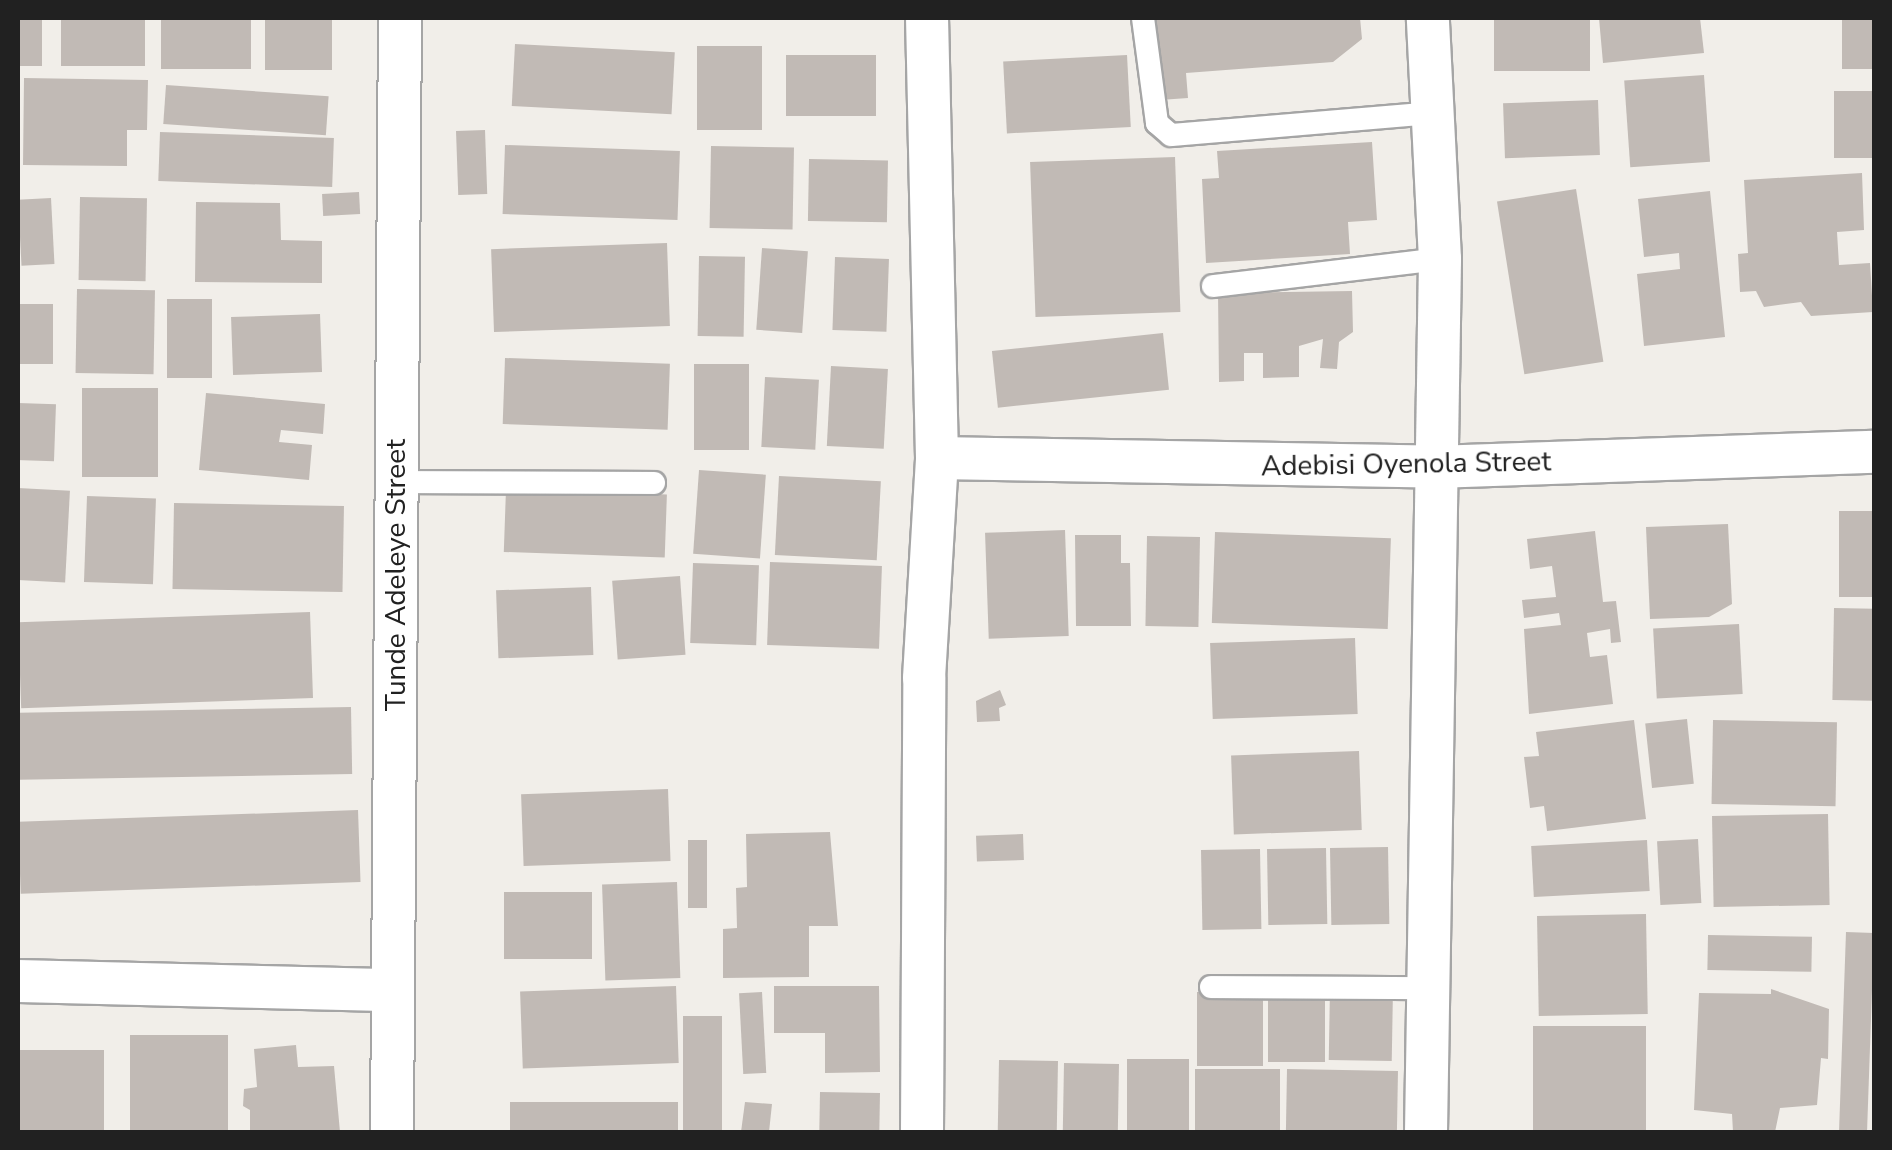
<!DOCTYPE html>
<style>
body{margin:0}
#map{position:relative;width:1892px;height:1150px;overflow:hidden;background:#f1eee9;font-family:"Nunito Sans",sans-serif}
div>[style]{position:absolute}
.building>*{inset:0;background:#c1bab5;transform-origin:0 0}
.roads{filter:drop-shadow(2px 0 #a5a5a5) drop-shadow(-2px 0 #a5a5a5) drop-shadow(0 2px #a5a5a5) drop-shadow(0 -2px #a5a5a5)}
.lane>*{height:22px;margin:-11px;padding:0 11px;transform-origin:11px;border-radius:11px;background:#fff}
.street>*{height:42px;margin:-21px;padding:0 21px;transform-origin:21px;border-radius:21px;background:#fff}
span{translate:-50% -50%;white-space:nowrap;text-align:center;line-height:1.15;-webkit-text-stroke:9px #fff;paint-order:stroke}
.street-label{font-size:28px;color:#212121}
.frame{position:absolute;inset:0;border:20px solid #212121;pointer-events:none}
</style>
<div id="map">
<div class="building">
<i style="left:18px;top:18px;width:24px;height:48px"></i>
<i style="left:61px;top:18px;width:84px;height:48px"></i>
<i style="left:161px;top:18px;width:90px;height:51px"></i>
<i style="left:265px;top:18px;width:67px;height:52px"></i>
<i style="clip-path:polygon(1154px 18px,1360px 18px,1362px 39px,1333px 62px,1186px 73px,1188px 98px,1160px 100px)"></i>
<i style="left:1494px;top:18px;width:96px;height:53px"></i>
<i style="clip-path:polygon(1599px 18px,1700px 18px,1704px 53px,1603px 63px)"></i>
<i style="left:1842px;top:18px;width:32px;height:51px"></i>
<i style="left:515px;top:44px;width:160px;height:62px;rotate:3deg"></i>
<i style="left:697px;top:46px;width:65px;height:84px"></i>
<i style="left:786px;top:55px;width:90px;height:61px"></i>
<i style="left:1127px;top:55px;width:72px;height:124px;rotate:87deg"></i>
<i style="left:1704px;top:75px;width:87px;height:80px;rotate:86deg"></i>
<i style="clip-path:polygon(24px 78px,148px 80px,147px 130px,127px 130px,127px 166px,23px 165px)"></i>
<i style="left:166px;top:85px;width:163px;height:39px;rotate:4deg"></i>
<i style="left:1874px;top:91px;width:67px;height:40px;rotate:90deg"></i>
<i style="left:1598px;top:100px;width:55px;height:95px;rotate:88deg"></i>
<i style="left:485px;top:130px;width:64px;height:29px;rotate:88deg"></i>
<i style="left:160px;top:132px;width:174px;height:49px;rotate:2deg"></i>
<i style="clip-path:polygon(1372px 142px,1377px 220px,1348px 222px,1350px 254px,1206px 263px,1202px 179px,1219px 178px,1217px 151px)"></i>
<i style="left:505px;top:145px;width:175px;height:69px;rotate:2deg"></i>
<i style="left:711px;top:146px;width:83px;height:82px;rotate:1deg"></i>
<i style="left:1175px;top:157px;width:155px;height:145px;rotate:88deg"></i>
<i style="left:809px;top:159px;width:79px;height:62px;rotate:1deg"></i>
<i style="clip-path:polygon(1862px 173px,1864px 230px,1837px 232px,1839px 265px,1870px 263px,1873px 312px,1811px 316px,1801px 302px,1764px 307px,1756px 291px,1740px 292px,1738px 254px,1748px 253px,1744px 180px)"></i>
<i style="left:1576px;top:189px;width:175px;height:80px;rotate:81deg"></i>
<i style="clip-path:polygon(1710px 191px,1725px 337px,1644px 346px,1637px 274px,1680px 269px,1679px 253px,1644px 257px,1638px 199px)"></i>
<i style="left:359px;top:192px;width:22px;height:37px;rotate:87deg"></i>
<i style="left:80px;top:197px;width:67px;height:83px;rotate:1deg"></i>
<i style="left:51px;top:198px;width:66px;height:33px;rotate:87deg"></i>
<i style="clip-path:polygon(196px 202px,280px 203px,281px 240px,322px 241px,322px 283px,195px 282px)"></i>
<i style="left:667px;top:243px;width:83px;height:176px;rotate:88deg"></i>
<i style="left:762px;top:248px;width:46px;height:82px;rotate:4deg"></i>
<i style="left:699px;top:256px;width:46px;height:80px;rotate:1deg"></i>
<i style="left:835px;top:257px;width:54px;height:73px;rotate:2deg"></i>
<i style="left:77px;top:289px;width:78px;height:84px;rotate:1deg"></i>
<i style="clip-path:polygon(1352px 291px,1353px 332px,1339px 342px,1337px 369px,1320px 368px,1323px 339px,1299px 346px,1299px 377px,1263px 378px,1263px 353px,1244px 353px,1244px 381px,1219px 382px,1218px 293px)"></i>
<i style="left:167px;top:299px;width:45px;height:79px"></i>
<i style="left:18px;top:304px;width:35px;height:60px"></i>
<i style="left:320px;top:314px;width:58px;height:89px;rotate:88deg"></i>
<i style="left:1163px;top:333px;width:57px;height:172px;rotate:84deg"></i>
<i style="left:505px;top:358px;width:165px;height:66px;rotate:2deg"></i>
<i style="left:694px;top:364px;width:55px;height:86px"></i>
<i style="left:831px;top:366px;width:57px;height:80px;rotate:3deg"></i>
<i style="left:765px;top:377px;width:54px;height:70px;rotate:3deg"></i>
<i style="left:82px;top:388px;width:76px;height:89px"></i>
<i style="clip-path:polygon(206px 393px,325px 404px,323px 434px,281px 430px,279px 442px,312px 445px,309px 480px,199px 470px)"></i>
<i style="left:18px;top:403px;width:38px;height:57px;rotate:2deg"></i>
<i style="left:699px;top:470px;width:67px;height:84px;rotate:4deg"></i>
<i style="left:779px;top:476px;width:102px;height:79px;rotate:3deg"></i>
<i style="left:18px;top:488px;width:52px;height:92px;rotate:3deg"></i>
<i style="left:506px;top:489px;width:161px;height:63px;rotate:2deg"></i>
<i style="left:87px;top:496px;width:69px;height:86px;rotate:2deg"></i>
<i style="left:174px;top:503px;width:170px;height:86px;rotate:1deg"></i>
<i style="left:1874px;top:511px;width:86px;height:35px;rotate:90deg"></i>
<i style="clip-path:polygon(1728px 524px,1732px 604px,1709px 617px,1650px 619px,1646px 527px)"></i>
<i style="left:1065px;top:530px;width:106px;height:80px;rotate:88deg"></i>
<i style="clip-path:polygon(1595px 531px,1603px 602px,1616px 601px,1621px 642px,1611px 643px,1610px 629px,1587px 633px,1590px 657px,1607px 655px,1613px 704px,1529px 714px,1524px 629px,1561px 625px,1559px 613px,1524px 618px,1522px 600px,1556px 597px,1552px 566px,1530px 569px,1527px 539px)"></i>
<i style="left:1215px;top:532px;width:176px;height:91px;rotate:2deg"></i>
<i style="clip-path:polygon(1075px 535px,1121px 535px,1121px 563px,1130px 563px,1131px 626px,1076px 626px)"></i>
<i style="left:1147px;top:536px;width:53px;height:90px;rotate:1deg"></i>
<i style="left:770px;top:562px;width:112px;height:83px;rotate:2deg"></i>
<i style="left:693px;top:563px;width:66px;height:80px;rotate:2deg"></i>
<i style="left:680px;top:576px;width:79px;height:68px;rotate:86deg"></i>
<i style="left:591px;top:587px;width:68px;height:95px;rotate:88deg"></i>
<i style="left:1834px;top:608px;width:40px;height:92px;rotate:1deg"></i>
<i style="left:310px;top:612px;width:86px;height:292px;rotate:88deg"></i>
<i style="left:1739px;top:624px;width:70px;height:86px;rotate:87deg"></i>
<i style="left:1355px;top:638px;width:76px;height:145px;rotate:88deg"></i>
<i style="clip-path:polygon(1000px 690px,1006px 705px,999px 708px,1000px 721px,977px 722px,976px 701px)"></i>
<i style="left:351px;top:707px;width:67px;height:333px;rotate:89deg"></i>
<i style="left:1687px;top:719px;width:65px;height:42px;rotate:84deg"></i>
<i style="clip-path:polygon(1634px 720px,1646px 819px,1547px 831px,1544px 806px,1530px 808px,1524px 757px,1539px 756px,1536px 732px)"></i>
<i style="left:1713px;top:720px;width:124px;height:84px;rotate:1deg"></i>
<i style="left:1359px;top:751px;width:79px;height:128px;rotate:88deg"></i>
<i style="left:668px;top:789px;width:72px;height:147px;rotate:88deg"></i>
<i style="left:358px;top:810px;width:72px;height:340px;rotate:88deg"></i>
<i style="left:1828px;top:814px;width:91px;height:116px;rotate:89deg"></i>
<i style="clip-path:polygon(830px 832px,838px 926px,809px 926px,809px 977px,723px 978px,723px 929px,737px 928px,736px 888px,747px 887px,746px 834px)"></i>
<i style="left:1023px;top:834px;width:26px;height:47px;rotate:88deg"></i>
<i style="left:1698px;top:839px;width:64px;height:41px;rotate:87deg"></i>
<i style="left:688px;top:840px;width:19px;height:68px"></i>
<i style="left:1647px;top:840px;width:51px;height:116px;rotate:87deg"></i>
<i style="left:1388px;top:847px;width:77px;height:58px;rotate:89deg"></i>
<i style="left:1326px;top:848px;width:76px;height:59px;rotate:89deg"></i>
<i style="left:1260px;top:849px;width:80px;height:59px;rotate:89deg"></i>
<i style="left:677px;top:882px;width:96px;height:75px;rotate:88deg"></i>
<i style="left:504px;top:892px;width:88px;height:67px"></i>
<i style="left:1646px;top:914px;width:100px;height:109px;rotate:89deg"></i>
<i style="left:1846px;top:932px;width:28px;height:200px;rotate:2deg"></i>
<i style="left:1708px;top:935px;width:104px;height:35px;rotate:1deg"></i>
<i style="left:676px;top:986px;width:77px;height:156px;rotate:88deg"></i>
<i style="clip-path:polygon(774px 986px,879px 986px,880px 1072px,825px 1073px,825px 1033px,774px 1033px)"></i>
<i style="left:1330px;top:988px;width:63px;height:72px;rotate:1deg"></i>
<i style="clip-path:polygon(1771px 989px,1829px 1009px,1828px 1059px,1821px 1058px,1817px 1105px,1780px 1108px,1775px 1132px,1733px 1132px,1732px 1114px,1694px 1110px,1699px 993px,1771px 994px)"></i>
<i style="left:1268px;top:991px;width:57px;height:71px"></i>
<i style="left:762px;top:992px;width:81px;height:23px;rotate:87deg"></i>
<i style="left:1197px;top:992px;width:66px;height:74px"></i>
<i style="left:683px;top:1016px;width:39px;height:116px"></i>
<i style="left:1533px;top:1026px;width:113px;height:104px"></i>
<i style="left:130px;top:1035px;width:98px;height:97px"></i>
<i style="clip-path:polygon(296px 1045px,298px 1067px,334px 1066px,340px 1132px,250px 1132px,250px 1110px,243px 1106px,244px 1089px,257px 1087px,254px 1049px)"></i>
<i style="left:18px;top:1050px;width:86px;height:82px"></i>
<i style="left:1127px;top:1059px;width:62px;height:73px"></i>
<i style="left:999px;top:1060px;width:59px;height:72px;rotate:1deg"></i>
<i style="left:1064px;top:1063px;width:55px;height:69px;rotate:1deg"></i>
<i style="left:1195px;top:1069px;width:85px;height:63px"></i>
<i style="left:1287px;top:1069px;width:111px;height:63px;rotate:1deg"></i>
<i style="left:820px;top:1092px;width:60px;height:40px;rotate:1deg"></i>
<i style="left:510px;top:1102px;width:168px;height:30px"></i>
<i style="clip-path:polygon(745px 1102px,772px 1104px,769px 1132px,741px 1132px)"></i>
</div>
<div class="roads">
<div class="lane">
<i style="left:1143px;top:18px;width:106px;rotate:82.4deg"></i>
<i style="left:1157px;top:123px;width:18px;rotate:41deg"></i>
<i style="left:1171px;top:135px;width:262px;rotate:-4.8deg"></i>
<i style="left:1213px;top:286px;width:229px;rotate:-6.8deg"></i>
<i style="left:396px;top:482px;width:258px;rotate:0.2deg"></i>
<i style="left:1211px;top:987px;width:217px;rotate:0.3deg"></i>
</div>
<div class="street">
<i style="left:937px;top:458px;width:498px;rotate:1deg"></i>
<i style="left:1435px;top:467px;width:439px;rotate:-2deg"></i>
<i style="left:18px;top:981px;width:375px;rotate:1.4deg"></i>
<i style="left:392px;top:1132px;width:1114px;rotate:-89.59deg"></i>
<i style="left:922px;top:1132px;width:454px;rotate:-89.7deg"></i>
<i style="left:924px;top:678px;width:220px;rotate:-86.6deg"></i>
<i style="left:937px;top:458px;width:440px;rotate:-91.3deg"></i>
<i style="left:1426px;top:1132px;width:873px;rotate:-89.08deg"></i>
<i style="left:1440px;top:259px;width:241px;rotate:-92.9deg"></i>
</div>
</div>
<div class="street-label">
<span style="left:1406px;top:464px;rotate:-1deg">Adebisi Oyenola Street</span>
<span style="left:396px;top:575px;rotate:-90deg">Tunde Adeleye Street</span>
</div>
<div class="frame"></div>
</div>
